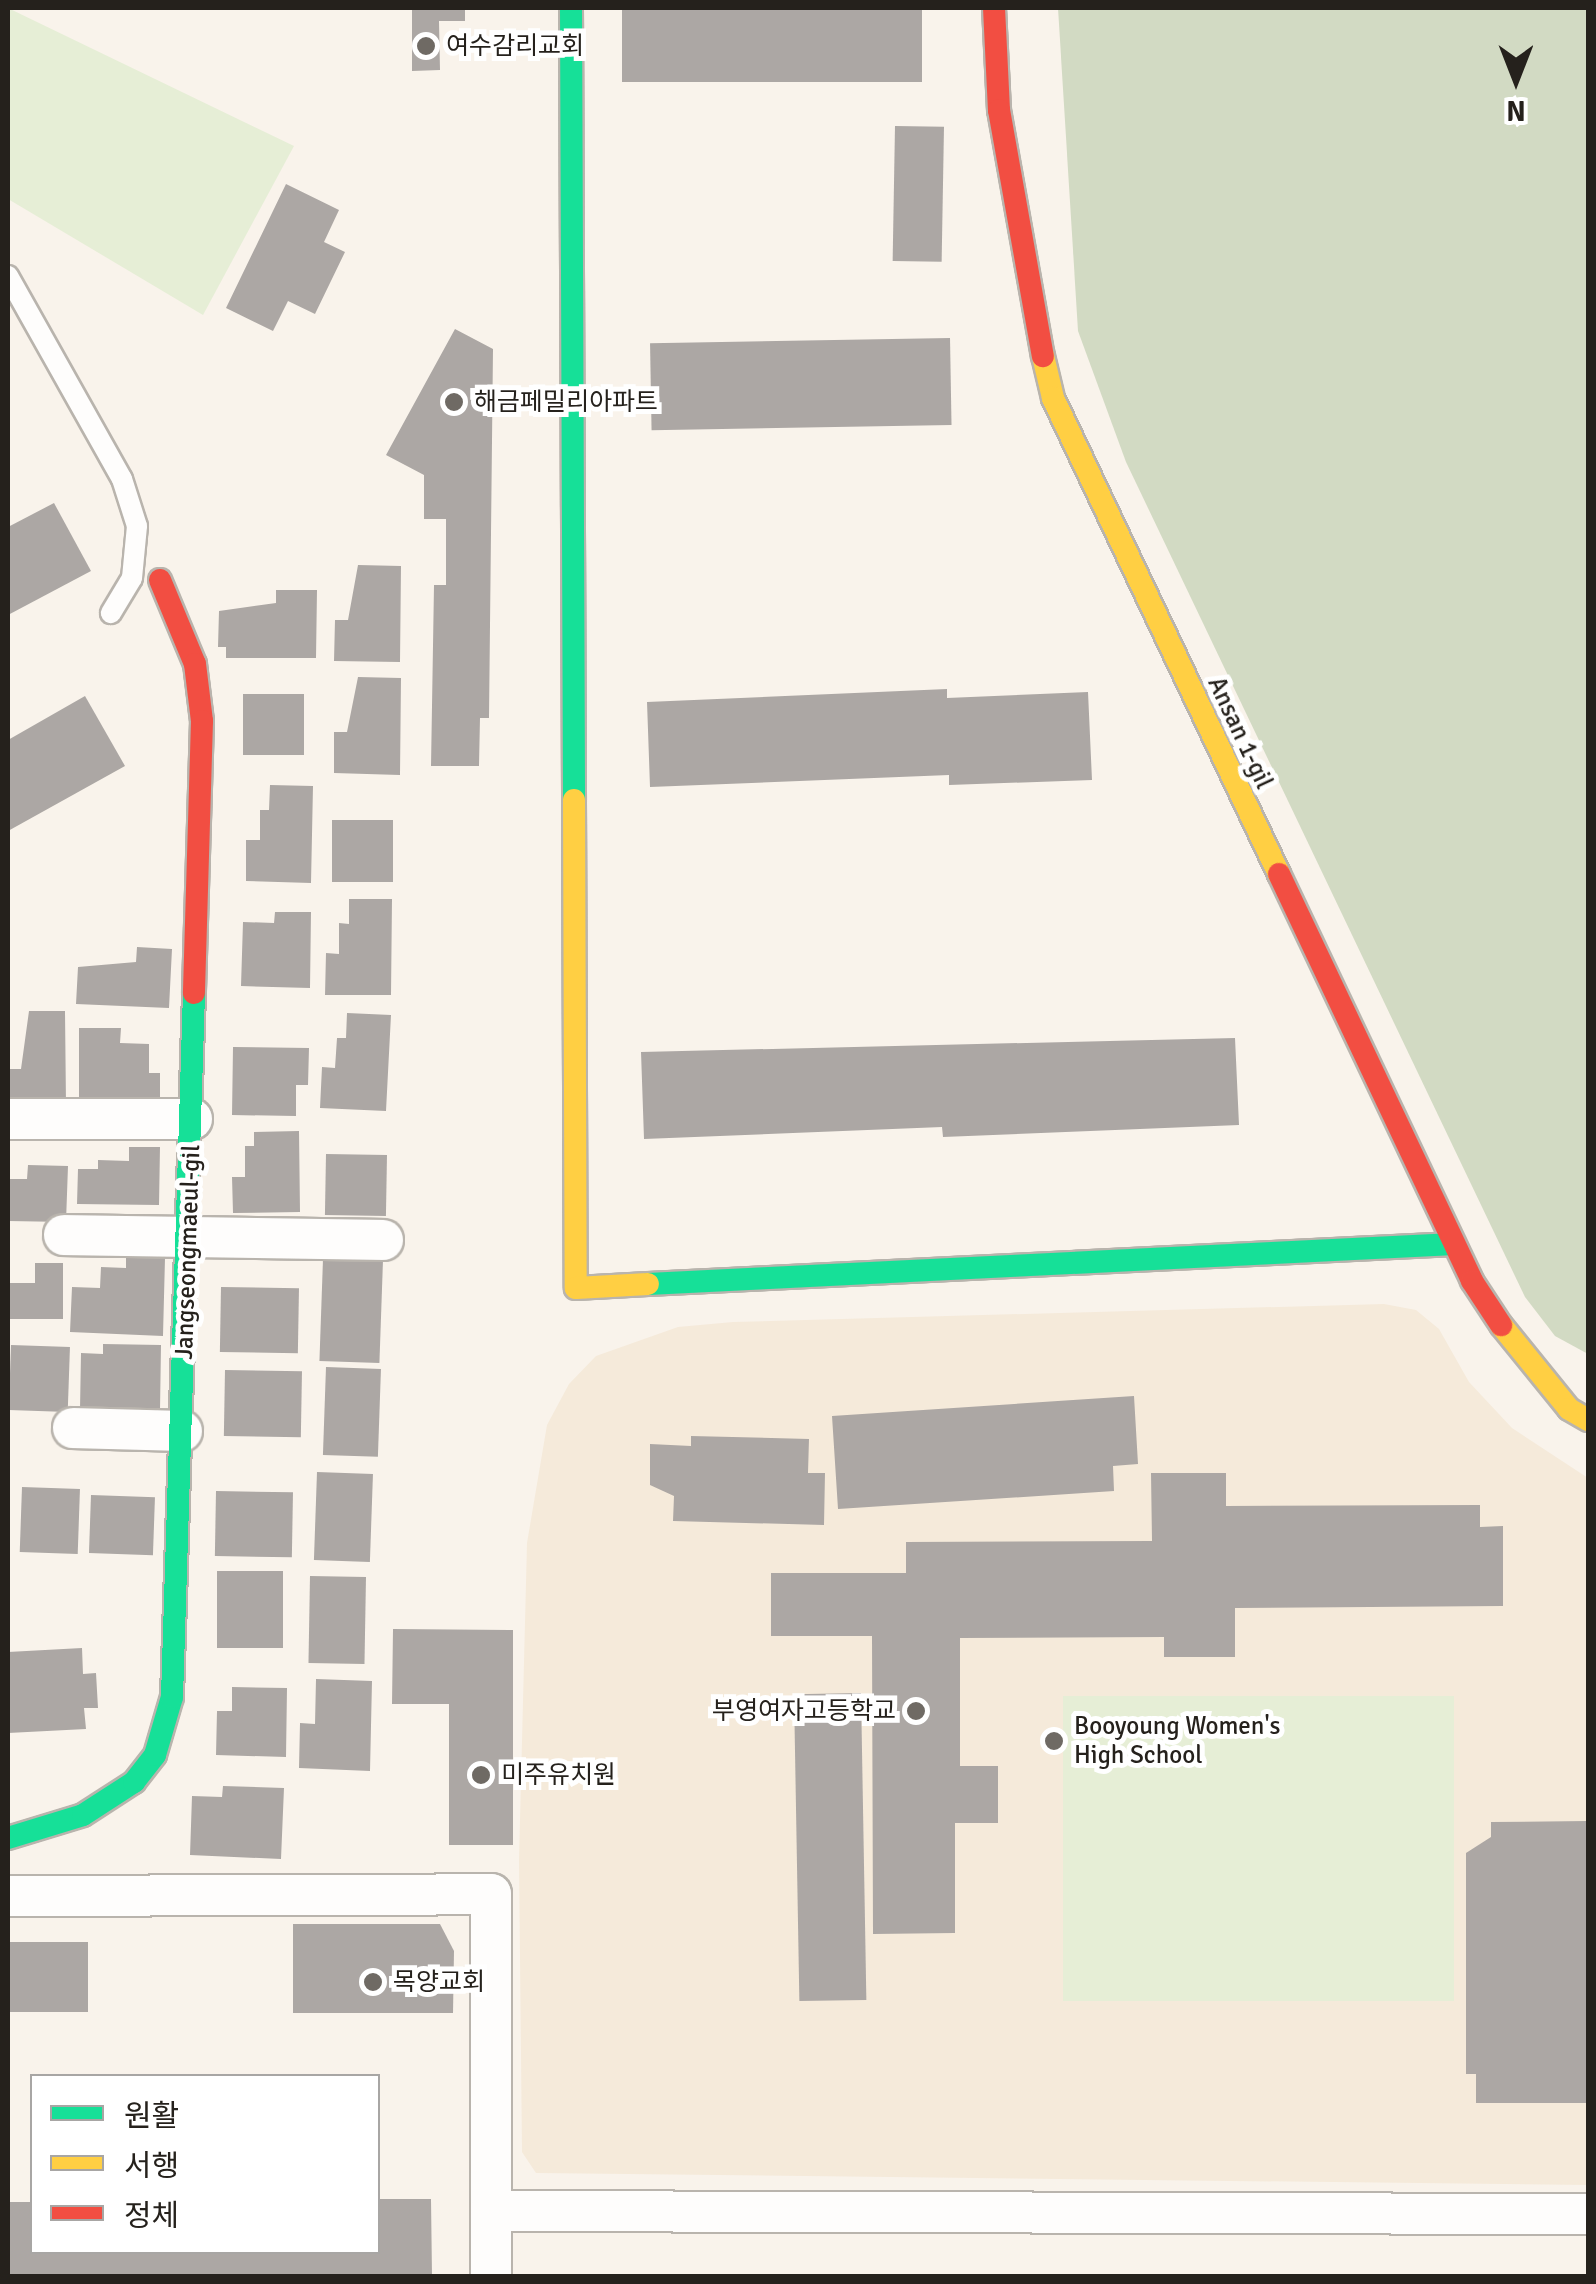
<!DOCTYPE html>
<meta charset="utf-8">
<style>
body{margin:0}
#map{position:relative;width:1596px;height:2284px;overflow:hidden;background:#f9f3eb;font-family:Signika,"Noto Sans KR",sans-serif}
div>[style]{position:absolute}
.built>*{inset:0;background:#f5eada}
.green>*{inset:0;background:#e6eed6;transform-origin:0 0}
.forest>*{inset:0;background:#d2dac3}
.building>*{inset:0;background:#aca7a4;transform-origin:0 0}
.roads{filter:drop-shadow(2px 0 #b9b4ad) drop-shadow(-2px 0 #b9b4ad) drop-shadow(0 2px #b9b4ad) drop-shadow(0 -2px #b9b4ad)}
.lane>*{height:20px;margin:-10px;padding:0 10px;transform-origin:10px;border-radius:10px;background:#fefdfc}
.street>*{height:40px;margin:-20px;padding:0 20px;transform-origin:20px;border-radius:20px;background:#fefdfc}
.fast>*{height:22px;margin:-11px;padding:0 11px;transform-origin:11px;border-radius:11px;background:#16e098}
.slow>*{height:22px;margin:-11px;padding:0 11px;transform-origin:11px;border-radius:11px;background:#ffcf43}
.jam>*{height:22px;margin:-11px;padding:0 11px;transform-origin:11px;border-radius:11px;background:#f24e42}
.dots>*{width:28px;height:28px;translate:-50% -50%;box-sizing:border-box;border:5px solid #fff;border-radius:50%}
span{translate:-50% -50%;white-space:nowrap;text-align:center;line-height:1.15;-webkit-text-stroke:10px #fff;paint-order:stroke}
.poi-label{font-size:25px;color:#25211c}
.left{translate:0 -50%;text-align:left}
.right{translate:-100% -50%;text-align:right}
.street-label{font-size:25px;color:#25211c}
.frame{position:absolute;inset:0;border:10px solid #25211c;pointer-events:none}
.legend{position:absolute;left:30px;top:2074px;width:350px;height:180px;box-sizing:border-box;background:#fff;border:2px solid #a8a6a4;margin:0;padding:12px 18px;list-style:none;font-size:30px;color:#25211c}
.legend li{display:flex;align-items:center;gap:20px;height:50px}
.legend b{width:50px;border:2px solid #a8a6a4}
.north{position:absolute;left:1466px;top:30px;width:100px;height:100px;-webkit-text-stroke:8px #fff;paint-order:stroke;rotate:180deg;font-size:28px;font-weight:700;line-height:40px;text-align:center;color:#25211c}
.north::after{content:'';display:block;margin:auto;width:35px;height:45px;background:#25211c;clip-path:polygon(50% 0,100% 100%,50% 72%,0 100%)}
</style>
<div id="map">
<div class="built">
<i style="clip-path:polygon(1384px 1304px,1416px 1310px,1439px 1329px,1469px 1382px,1512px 1428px,1588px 1478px,1588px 2185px,536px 2173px,522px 2152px,519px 1860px,527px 1543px,547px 1425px,569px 1384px,596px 1356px,678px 1327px,733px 1322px)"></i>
</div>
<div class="green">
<i style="clip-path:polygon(8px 8px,294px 146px,203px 315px,8px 199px)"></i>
<i style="left:1063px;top:1696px;width:391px;height:305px"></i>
</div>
<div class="forest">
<i style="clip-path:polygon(1058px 8px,1588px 8px,1588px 1354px,1555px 1336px,1525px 1297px,1126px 462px,1078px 331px)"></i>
</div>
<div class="building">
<i style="clip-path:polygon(412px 8px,465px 8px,465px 21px,439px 21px,440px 70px,412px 71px)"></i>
<i style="left:622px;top:8px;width:300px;height:74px"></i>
<i style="left:895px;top:126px;width:49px;height:135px;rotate:1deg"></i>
<i style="clip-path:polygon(286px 184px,339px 210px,324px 242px,345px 252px,315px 314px,288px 301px,273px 331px,226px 308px)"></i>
<i style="clip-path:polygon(455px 329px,493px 349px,489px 718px,480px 718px,479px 766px,431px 766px,434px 585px,446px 585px,446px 519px,424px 519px,424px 475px,386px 455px)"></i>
<i style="left:950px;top:338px;width:87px;height:300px;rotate:89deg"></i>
<i style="clip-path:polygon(54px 503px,91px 571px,8px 615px,8px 527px)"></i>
<i style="clip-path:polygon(358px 565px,401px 566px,400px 662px,334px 661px,335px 620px,348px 620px)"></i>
<i style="clip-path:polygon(276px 590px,317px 590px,316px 658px,226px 658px,226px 647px,218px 647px,219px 611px,276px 603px)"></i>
<i style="clip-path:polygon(358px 677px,401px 678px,400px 775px,334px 773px,334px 732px,347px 732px)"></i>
<i style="clip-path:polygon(947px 689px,947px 698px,1088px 692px,1092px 780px,949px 785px,949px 775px,650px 787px,647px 702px)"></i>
<i style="left:304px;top:694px;width:61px;height:61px;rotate:90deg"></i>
<i style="clip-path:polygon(85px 696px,125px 766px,8px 831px,8px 740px)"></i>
<i style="clip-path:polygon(270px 785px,313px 786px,311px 883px,246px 881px,246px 840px,260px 840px,260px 810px,269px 810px)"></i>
<i style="left:393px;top:820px;width:62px;height:61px;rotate:90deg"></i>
<i style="clip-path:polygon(349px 899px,392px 899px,391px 995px,325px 995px,326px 953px,339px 954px,339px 923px,349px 924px)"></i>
<i style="clip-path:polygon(275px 912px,311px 912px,310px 988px,241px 986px,243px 922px,274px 923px)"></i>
<i style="clip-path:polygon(137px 947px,172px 949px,169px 1008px,76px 1004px,78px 967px,136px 962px)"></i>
<i style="clip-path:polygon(29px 1011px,65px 1011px,66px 1104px,8px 1104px,8px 1069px,21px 1069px)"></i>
<i style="clip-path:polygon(347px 1013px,391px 1015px,386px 1111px,320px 1108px,322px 1067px,335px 1068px,337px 1038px,346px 1038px)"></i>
<i style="clip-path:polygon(79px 1028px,121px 1028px,120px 1043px,149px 1044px,149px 1073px,160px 1073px,160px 1105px,79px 1104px)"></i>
<i style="clip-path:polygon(1235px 1038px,1239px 1125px,943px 1137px,942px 1127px,644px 1139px,641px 1052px)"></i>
<i style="clip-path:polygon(233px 1047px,309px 1048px,308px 1085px,296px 1085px,296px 1116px,232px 1115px)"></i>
<i style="clip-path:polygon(299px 1131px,300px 1212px,233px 1213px,232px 1177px,245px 1177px,245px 1146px,254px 1146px,254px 1132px)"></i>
<i style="clip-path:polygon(129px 1147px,160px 1147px,159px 1205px,77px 1204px,78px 1169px,98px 1169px,98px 1160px,129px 1161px)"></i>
<i style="left:326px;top:1154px;width:61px;height:61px;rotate:1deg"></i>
<i style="clip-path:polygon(28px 1165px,68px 1166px,66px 1222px,8px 1221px,8px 1179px,27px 1179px)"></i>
<i style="clip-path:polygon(126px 1256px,165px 1258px,163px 1336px,70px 1332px,72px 1287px,100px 1288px,101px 1267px,126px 1268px)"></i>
<i style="left:323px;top:1259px;width:60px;height:102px;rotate:2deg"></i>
<i style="clip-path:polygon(35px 1263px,63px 1263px,63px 1319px,8px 1319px,8px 1283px,35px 1283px)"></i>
<i style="left:221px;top:1287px;width:78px;height:65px;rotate:1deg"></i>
<i style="clip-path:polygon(103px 1344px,161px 1345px,160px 1410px,80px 1409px,81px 1353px,103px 1354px)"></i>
<i style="left:11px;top:1345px;width:59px;height:65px;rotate:2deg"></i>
<i style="left:326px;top:1367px;width:55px;height:88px;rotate:2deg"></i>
<i style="left:225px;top:1370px;width:77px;height:66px;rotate:1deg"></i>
<i style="clip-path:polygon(1134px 1396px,1138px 1464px,1113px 1466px,1114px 1491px,838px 1509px,832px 1416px)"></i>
<i style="clip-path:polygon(691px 1436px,809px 1439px,808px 1473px,825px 1473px,824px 1525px,673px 1521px,674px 1496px,650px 1485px,650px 1444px,691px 1446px)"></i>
<i style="left:317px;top:1472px;width:56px;height:88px;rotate:2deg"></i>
<i style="clip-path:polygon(1151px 1473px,1226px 1473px,1226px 1506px,1480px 1505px,1480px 1527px,1503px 1526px,1503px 1606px,1235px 1608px,1235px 1657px,1164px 1657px,1164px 1637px,960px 1638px,960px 1766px,998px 1766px,998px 1823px,955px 1823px,955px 1933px,873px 1934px,872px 1636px,771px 1636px,771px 1573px,906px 1573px,906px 1542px,1152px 1541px)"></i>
<i style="left:22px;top:1487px;width:58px;height:65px;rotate:2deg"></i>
<i style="left:216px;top:1491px;width:77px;height:65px;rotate:1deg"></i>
<i style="left:91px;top:1495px;width:64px;height:58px;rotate:2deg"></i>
<i style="left:217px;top:1571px;width:66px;height:77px"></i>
<i style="left:310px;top:1576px;width:56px;height:87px;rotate:1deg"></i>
<i style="clip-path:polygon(393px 1629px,513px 1630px,513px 1845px,449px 1845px,449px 1704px,392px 1704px)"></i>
<i style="clip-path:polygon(82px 1648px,83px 1674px,96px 1673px,98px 1708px,84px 1708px,86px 1729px,8px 1733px,8px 1652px)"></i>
<i style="clip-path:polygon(316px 1679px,372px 1681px,370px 1771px,299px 1768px,300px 1723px,315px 1724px)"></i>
<i style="clip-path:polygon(232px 1687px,287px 1688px,286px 1757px,216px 1755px,217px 1711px,232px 1711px)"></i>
<i style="left:861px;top:1693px;width:307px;height:67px;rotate:89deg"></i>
<i style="clip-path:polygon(223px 1786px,284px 1788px,281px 1859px,190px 1855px,192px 1796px,222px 1797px)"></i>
<i style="clip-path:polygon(1588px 1821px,1588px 2103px,1476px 2103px,1476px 2074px,1466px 2074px,1466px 1853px,1491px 1837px,1491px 1822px)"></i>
<i style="clip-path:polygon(293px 1924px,440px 1924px,454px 1951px,453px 2013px,293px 2013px)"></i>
<i style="left:88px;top:1942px;width:70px;height:80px;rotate:90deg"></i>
<i style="clip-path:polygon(378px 2199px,431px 2199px,432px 2276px,8px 2276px,8px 2202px,32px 2202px,32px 2252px,378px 2252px)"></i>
</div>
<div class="roads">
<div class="lane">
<i style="left:8px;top:276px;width:233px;rotate:60.7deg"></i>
<i style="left:122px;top:479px;width:49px;rotate:72.3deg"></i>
<i style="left:137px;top:526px;width:52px;rotate:95.5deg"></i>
<i style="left:132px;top:578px;width:41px;rotate:121deg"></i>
</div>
<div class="street">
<i style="left:10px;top:1119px;width:182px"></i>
<i style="left:64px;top:1235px;width:319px;rotate:0.9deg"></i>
<i style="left:73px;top:1428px;width:109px;rotate:1.6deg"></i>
<i style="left:8px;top:1896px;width:483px;rotate:-0.2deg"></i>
<i style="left:491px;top:1894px;width:382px;rotate:90deg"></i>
<i style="left:491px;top:2211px;width:1097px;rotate:0.16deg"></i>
</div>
<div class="fast">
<i style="left:571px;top:8px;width:792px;rotate:89.78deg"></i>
<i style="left:648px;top:1284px;width:807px;rotate:-2.84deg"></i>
<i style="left:8px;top:1838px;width:78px;rotate:-17deg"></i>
<i style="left:83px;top:1815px;width:61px;rotate:-32.9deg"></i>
<i style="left:134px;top:1782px;width:34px;rotate:-52deg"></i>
<i style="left:155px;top:1755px;width:60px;rotate:-73.7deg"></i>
<i style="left:172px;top:1697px;width:704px;rotate:-88.21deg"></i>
</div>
<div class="slow">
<i style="left:1043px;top:356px;width:43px;rotate:76.6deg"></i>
<i style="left:1053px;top:398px;width:527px;rotate:64.6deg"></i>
<i style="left:574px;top:800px;width:488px;rotate:89.8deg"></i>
<i style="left:576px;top:1288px;width:72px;rotate:-3.2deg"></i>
<i style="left:1501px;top:1325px;width:108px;rotate:51deg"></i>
<i style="left:1569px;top:1409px;width:22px;rotate:30deg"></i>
</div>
<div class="jam">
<i style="left:994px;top:8px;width:102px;rotate:87.2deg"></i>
<i style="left:999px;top:110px;width:250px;rotate:79.9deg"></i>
<i style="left:160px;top:580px;width:91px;rotate:67.4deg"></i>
<i style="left:195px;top:664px;width:57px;rotate:83deg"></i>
<i style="left:202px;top:721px;width:272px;rotate:91.7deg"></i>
<i style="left:1279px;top:874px;width:450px;rotate:64.6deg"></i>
<i style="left:1472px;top:1281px;width:53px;rotate:56.6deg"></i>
</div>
</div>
<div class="dots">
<i style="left:426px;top:46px;background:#6f6a64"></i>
<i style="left:454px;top:402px;background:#6f6a64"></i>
<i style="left:916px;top:1711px;background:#6f6a64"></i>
<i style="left:1054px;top:1741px;background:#6f6a64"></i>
<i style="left:481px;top:1775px;background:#6f6a64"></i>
<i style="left:373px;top:1982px;background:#6f6a64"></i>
</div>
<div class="poi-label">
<span class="left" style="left:446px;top:46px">여수감리교회</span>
<span class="left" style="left:474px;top:402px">해금페밀리아파트</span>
<span class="right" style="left:896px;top:1711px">부영여자고등학교</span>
<span class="left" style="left:1074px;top:1741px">Booyoung Women's<br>High School</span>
<span class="left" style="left:501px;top:1775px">미주유치원</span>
<span class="left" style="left:393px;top:1982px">목양교회</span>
</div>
<div class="street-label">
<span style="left:1240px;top:733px;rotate:65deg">Ansan 1-gil</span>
<span style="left:188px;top:1252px;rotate:-88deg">Jangseongmaeul-gil</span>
</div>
<div class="frame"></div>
<ul class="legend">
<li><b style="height:12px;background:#16e098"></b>원활</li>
<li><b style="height:12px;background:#ffcf43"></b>서행</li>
<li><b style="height:12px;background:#f24e42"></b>정체</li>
</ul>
<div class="north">N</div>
</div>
